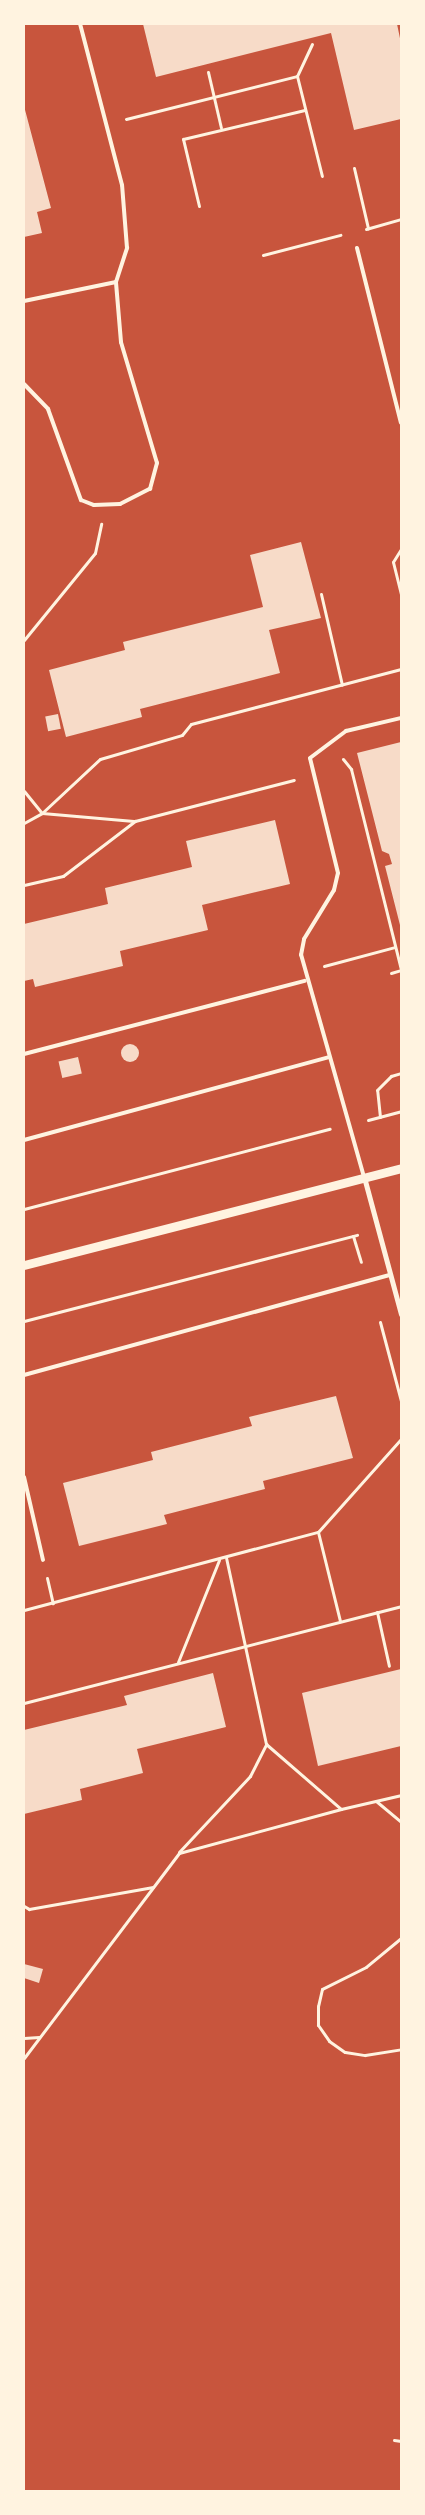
<!DOCTYPE html>
<style>
body{margin:0}
#map{position:relative;width:425px;height:2515px;overflow:hidden;background:#c8553d;font-family:"Crimson Pro",serif}
div>[style]{position:absolute}
.building>*{inset:0;background:#f7dbc8;transform-origin:0 0}
.round{border-radius:50%}
.path>*{height:3px;margin:-1.5px;padding:0 1.5px;transform-origin:1.5px;border-radius:1.5px;background:#fff3e0}
.service>*{height:4px;margin:-2px;padding:0 2px;transform-origin:2px;border-radius:2px;background:#fff3e0}
.minor>*{height:5px;margin:-2.5px;padding:0 2.5px;transform-origin:2.5px;border-radius:2.5px;background:#fff3e0}
.tertiary>*{height:9px;margin:-4.5px;padding:0 4.5px;transform-origin:4.5px;border-radius:4.5px;background:#fff3e0}
span{translate:-50% -50%;white-space:nowrap;text-align:center;line-height:1.15;-webkit-text-stroke:4.5px #fff3e0;paint-order:stroke}
.frame{position:absolute;inset:0;border:25px solid #fff3e0;pointer-events:none}
</style>
<div id="map">
<div class="building">
<i style="clip-path:polygon(143px 24px,397px 24px,401px 43px,401px 119px,354px 130px,331px 33px,156px 77px)"></i>
<i style="clip-path:polygon(24px 106px,51px 208px,37px 212px,42px 233px,24px 237px)"></i>
<i style="clip-path:polygon(301px 542px,321px 618px,269px 630px,280px 673px,140px 709px,142px 717px,66px 737px,49px 670px,125px 650px,123px 642px,263px 607px,250px 555px)"></i>
<i style="left:58px;top:714px;width:15px;height:13px;rotate:79deg"></i>
<i style="clip-path:polygon(401px 742px,401px 929px,385px 866px,392px 864px,389px 854px,382px 851px,357px 753px)"></i>
<i style="clip-path:polygon(275px 820px,290px 884px,202px 905px,208px 930px,120px 951px,123px 966px,35px 987px,33px 979px,24px 981px,24px 924px,108px 904px,105px 888px,192px 867px,186px 841px)"></i>
<i class="round" style="left:121px;top:1044px;width:18px;height:18px"></i>
<i style="left:78px;top:1057px;width:17px;height:20px;rotate:77deg"></i>
<i style="clip-path:polygon(336px 1396px,353px 1458px,263px 1481px,265px 1489px,164px 1515px,167px 1524px,79px 1546px,63px 1483px,153px 1460px,151px 1452px,252px 1426px,249px 1417px)"></i>
<i style="clip-path:polygon(401px 1669px,401px 1746px,318px 1766px,302px 1693px)"></i>
<i style="clip-path:polygon(213px 1673px,226px 1727px,137px 1749px,143px 1773px,80px 1789px,82px 1800px,24px 1814px,24px 1730px,127px 1705px,124px 1696px)"></i>
<i style="clip-path:polygon(24px 1964px,43px 1969px,39px 1983px,24px 1978px)"></i>
</div>
<div class="path">
<i style="left:312px;top:44px;width:35px;rotate:115deg"></i>
<i style="left:297px;top:76px;width:103px;rotate:76deg"></i>
<i style="left:208px;top:72px;width:57px;rotate:76.9deg"></i>
<i style="left:126px;top:119px;width:176px;rotate:-14.1deg"></i>
<i style="left:354px;top:168px;width:62px;rotate:76.9deg"></i>
<i style="left:199px;top:206px;width:69px;rotate:-103.4deg"></i>
<i style="left:183px;top:139px;width:125px;rotate:-13.4deg"></i>
<i style="left:366px;top:229px;width:36px;rotate:-16deg"></i>
<i style="left:263px;top:255px;width:80px;rotate:-14.6deg"></i>
<i style="left:401px;top:549px;width:15px;rotate:122deg"></i>
<i style="left:393px;top:562px;width:33px;rotate:76deg"></i>
<i style="left:321px;top:594px;width:93px;rotate:77deg"></i>
<i style="left:24px;top:640px;width:112px;rotate:-50.8deg"></i>
<i style="left:95px;top:553px;width:30px;rotate:-78deg"></i>
<i style="left:343px;top:759px;width:13px;rotate:51deg"></i>
<i style="left:351px;top:769px;width:206px;rotate:76deg"></i>
<i style="left:24px;top:791px;width:28px;rotate:51deg"></i>
<i style="left:42px;top:813px;width:92px;rotate:5deg"></i>
<i style="left:24px;top:823px;width:21px;rotate:-29deg"></i>
<i style="left:42px;top:813px;width:79px;rotate:-43deg"></i>
<i style="left:100px;top:759px;width:85px;rotate:-16.3deg"></i>
<i style="left:182px;top:735px;width:14px;rotate:-51deg"></i>
<i style="left:191px;top:724px;width:217px;rotate:-14.7deg"></i>
<i style="left:24px;top:885px;width:40px;rotate:-13deg"></i>
<i style="left:63px;top:876px;width:91px;rotate:-37.4deg"></i>
<i style="left:135px;top:821px;width:164px;rotate:-14.5deg"></i>
<i style="left:324px;top:966px;width:73px;rotate:-15deg"></i>
<i style="left:391px;top:973px;width:10px;rotate:-17deg"></i>
<i style="left:380px;top:1117px;width:27px;rotate:-96deg"></i>
<i style="left:377px;top:1090px;width:20px;rotate:-45deg"></i>
<i style="left:391px;top:1076px;width:10px;rotate:-17deg"></i>
<i style="left:368px;top:1120px;width:34px;rotate:-15deg"></i>
<i style="left:24px;top:1209px;width:316px;rotate:-14.7deg"></i>
<i style="left:353px;top:1236px;width:27px;rotate:73deg"></i>
<i style="left:24px;top:1321px;width:344px;rotate:-14.5deg"></i>
<i style="left:380px;top:1322px;width:82px;rotate:75.1deg"></i>
<i style="left:318px;top:1532px;width:92px;rotate:76.1deg"></i>
<i style="left:47px;top:1578px;width:26px;rotate:77deg"></i>
<i style="left:24px;top:1610px;width:304px;rotate:-14.9deg"></i>
<i style="left:318px;top:1532px;width:125px;rotate:-48.3deg"></i>
<i style="left:377px;top:1612px;width:55px;rotate:77.5deg"></i>
<i style="left:178px;top:1662px;width:110px;rotate:-68.1deg"></i>
<i style="left:24px;top:1703px;width:389px;rotate:-14.4deg"></i>
<i style="left:266px;top:1744px;width:99px;rotate:40.9deg"></i>
<i style="left:341px;top:1809px;width:62px;rotate:-13.1deg"></i>
<i style="left:376px;top:1801px;width:33px;rotate:40deg"></i>
<i style="left:179px;top:1852px;width:104px;rotate:-46.9deg"></i>
<i style="left:250px;top:1776px;width:36px;rotate:-63deg"></i>
<i style="left:266px;top:1744px;width:190px;rotate:-102.1deg"></i>
<i style="left:24px;top:1906px;width:6px;rotate:31deg"></i>
<i style="left:29px;top:1909px;width:126px;rotate:-10.1deg"></i>
<i style="left:401px;top:1938px;width:45px;rotate:140.4deg"></i>
<i style="left:366px;top:1967px;width:49px;rotate:153.4deg"></i>
<i style="left:322px;top:1989px;width:17px;rotate:103deg"></i>
<i style="left:318px;top:2006px;width:19px;rotate:90deg"></i>
<i style="left:318px;top:2025px;width:19px;rotate:55deg"></i>
<i style="left:329px;top:2041px;width:19px;rotate:35deg"></i>
<i style="left:345px;top:2052px;width:20px;rotate:9deg"></i>
<i style="left:365px;top:2055px;width:36px;rotate:-9deg"></i>
<i style="left:24px;top:2038px;width:15px;rotate:-4deg"></i>
<i style="left:24px;top:2058px;width:257px;rotate:-52.9deg"></i>
<i style="left:179px;top:1853px;width:168px;rotate:-15.2deg"></i>
<i style="left:394px;top:2440px;width:7px;rotate:8deg"></i>
</div>
<div class="service">
<i style="left:357px;top:248px;width:180px;rotate:75.9deg"></i>
<i style="left:24px;top:301px;width:94px;rotate:-11.7deg"></i>
<i style="left:24px;top:384px;width:35px;rotate:46deg"></i>
<i style="left:48px;top:409px;width:97px;rotate:70.1deg"></i>
<i style="left:81px;top:500px;width:14px;rotate:21deg"></i>
<i style="left:94px;top:505px;width:26px;rotate:-2deg"></i>
<i style="left:120px;top:504px;width:34px;rotate:-27deg"></i>
<i style="left:150px;top:489px;width:27px;rotate:-75deg"></i>
<i style="left:157px;top:463px;width:126px;rotate:-106.6deg"></i>
<i style="left:121px;top:342px;width:60px;rotate:-94.8deg"></i>
<i style="left:116px;top:282px;width:36px;rotate:-72deg"></i>
<i style="left:127px;top:248px;width:63px;rotate:-94.5deg"></i>
<i style="left:122px;top:185px;width:166px;rotate:-104.6deg"></i>
<i style="left:24px;top:1054px;width:290px;rotate:-14.6deg"></i>
<i style="left:24px;top:1140px;width:316px;rotate:-15.2deg"></i>
<i style="left:364px;top:1177px;width:231px;rotate:-105.8deg"></i>
<i style="left:301px;top:955px;width:16px;rotate:-79deg"></i>
<i style="left:304px;top:939px;width:57px;rotate:-58.5deg"></i>
<i style="left:334px;top:890px;width:17px;rotate:-77deg"></i>
<i style="left:338px;top:873px;width:118px;rotate:-103.7deg"></i>
<i style="left:310px;top:758px;width:45px;rotate:-36.9deg"></i>
<i style="left:346px;top:731px;width:57px;rotate:-13.3deg"></i>
<i style="left:24px;top:1375px;width:378px;rotate:-15.3deg"></i>
<i style="left:24px;top:1477px;width:85px;rotate:77.1deg"></i>
</div>
<div class="minor">
<i style="left:364px;top:1177px;width:142px;rotate:74.9deg"></i>
</div>
<div class="tertiary">
<i style="left:24px;top:1265px;width:389px;rotate:-14.4deg"></i>
</div>
<div class="frame"></div>
</div>
